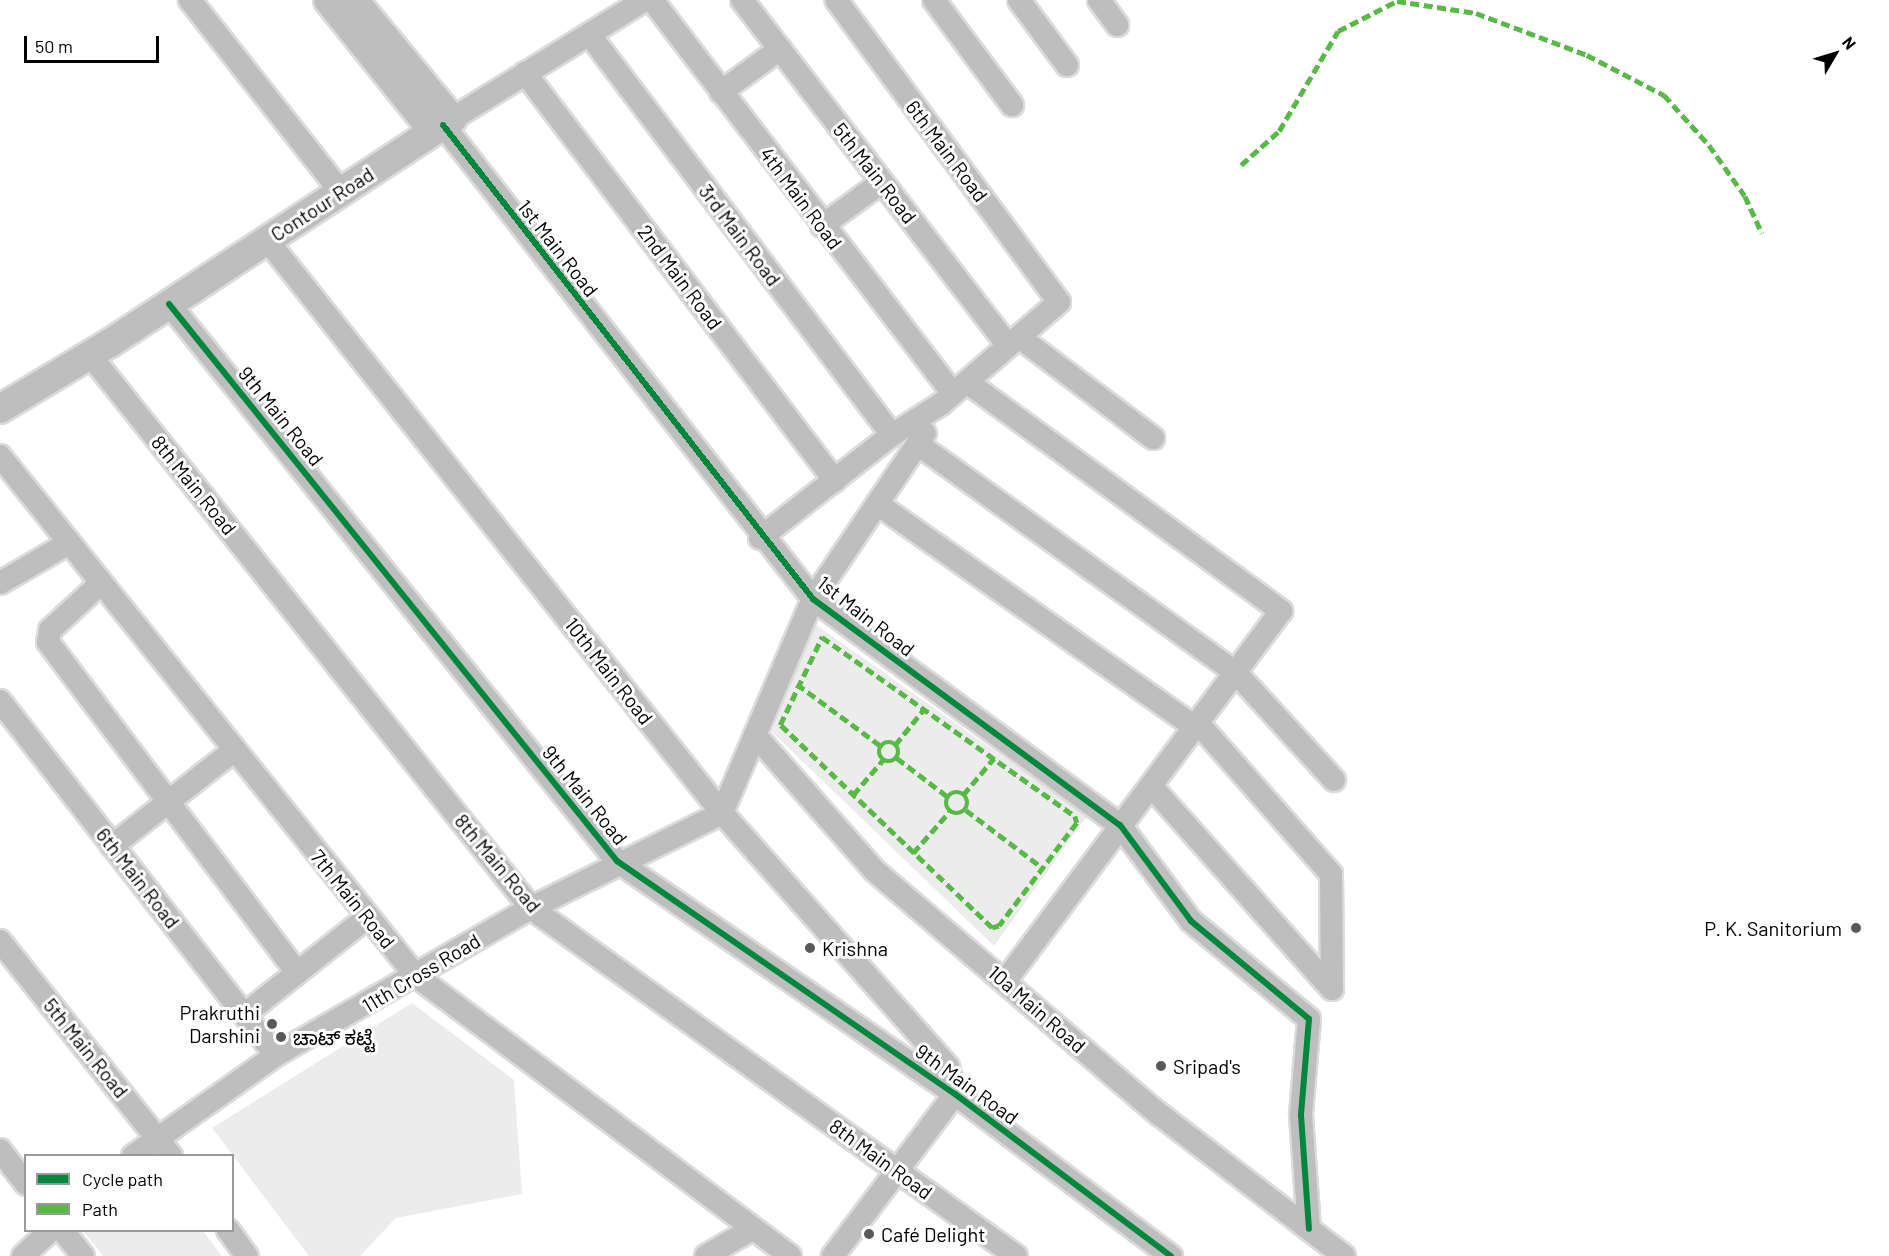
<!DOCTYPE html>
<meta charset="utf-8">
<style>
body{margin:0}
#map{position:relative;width:1889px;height:1256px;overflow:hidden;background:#fff;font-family:Barlow,"Noto Sans Kannada",sans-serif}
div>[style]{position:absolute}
.green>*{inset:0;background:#ececec}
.roads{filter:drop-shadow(2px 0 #dbdbdb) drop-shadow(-2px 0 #dbdbdb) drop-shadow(0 2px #dbdbdb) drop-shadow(0 -2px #dbdbdb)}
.minor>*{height:22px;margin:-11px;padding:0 11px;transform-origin:11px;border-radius:11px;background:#bebebe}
.major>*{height:28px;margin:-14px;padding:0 14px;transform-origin:14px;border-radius:14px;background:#bebebe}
.quiet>*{height:4.5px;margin-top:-2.25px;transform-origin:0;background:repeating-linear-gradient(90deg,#58b947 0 9px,transparent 0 13.5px)}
.quiet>.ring{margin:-2.25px;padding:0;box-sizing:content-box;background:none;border:4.5px solid #58b947;border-radius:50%}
.cycleway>*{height:6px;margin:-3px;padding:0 3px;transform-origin:3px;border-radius:3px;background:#00873e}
.dots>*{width:16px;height:16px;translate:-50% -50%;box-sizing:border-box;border:3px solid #fff;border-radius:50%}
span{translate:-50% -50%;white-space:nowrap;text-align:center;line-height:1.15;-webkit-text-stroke:6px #fff;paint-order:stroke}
.street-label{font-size:20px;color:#000}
.poi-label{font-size:20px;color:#000}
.right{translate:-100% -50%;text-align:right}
.left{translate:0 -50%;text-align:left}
.legend{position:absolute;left:24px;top:1154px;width:210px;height:78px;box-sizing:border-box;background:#fff;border:2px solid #999;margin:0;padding:8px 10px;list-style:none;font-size:18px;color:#000}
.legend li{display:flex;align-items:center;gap:12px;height:30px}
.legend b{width:30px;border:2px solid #999}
.north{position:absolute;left:1805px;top:24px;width:60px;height:60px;-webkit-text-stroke:4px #fff;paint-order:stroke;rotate:52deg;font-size:16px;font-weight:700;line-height:24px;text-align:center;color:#000}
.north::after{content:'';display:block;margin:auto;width:21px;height:27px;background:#000;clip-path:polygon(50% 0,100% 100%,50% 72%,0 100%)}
.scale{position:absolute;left:24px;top:36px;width:135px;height:27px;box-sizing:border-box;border:3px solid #000;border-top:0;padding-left:8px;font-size:18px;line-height:21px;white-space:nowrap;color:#000;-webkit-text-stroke:4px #fff;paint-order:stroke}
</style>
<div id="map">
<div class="green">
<i style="clip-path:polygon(815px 624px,1087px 816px,994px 946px,772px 732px)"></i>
<i style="clip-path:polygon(412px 1003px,514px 1080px,522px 1194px,396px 1218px,360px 1256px,309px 1256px,212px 1128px)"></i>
<i style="clip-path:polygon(83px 1231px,203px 1231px,222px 1256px,103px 1256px)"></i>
</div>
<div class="roads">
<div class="minor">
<i style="left:190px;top:0;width:244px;rotate:51.8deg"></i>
<i style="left:652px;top:0;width:494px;rotate:52.6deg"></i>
<i style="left:742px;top:0;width:436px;rotate:52.4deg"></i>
<i style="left:934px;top:0;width:131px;rotate:53.4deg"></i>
<i style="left:1019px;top:0;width:81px;rotate:53.6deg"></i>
<i style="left:1099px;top:0;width:31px;rotate:54deg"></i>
<i style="left:589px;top:34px;width:503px;rotate:52.92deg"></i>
<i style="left:525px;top:73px;width:512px;rotate:52.77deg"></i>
<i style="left:721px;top:92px;width:73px;rotate:-36.1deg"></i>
<i style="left:452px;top:119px;width:227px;rotate:-31.7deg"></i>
<i style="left:443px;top:125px;width:601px;rotate:52.02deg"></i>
<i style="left:813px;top:599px;width:381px;rotate:36.4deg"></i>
<i style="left:1120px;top:825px;width:119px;rotate:53.5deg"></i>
<i style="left:1191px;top:921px;width:153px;rotate:39.7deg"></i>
<i style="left:1309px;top:1019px;width:96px;rotate:94.8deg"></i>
<i style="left:1301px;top:1115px;width:114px;rotate:86deg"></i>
<i style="left:822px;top:226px;width:74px;rotate:-36.3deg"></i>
<i style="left:267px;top:240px;width:732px;rotate:51.55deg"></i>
<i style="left:722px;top:813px;width:340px;rotate:48.3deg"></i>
<i style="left:948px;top:1067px;width:28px;rotate:75deg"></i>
<i style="left:955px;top:1094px;width:203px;rotate:127deg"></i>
<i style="left:169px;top:304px;width:715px;rotate:51.19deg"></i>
<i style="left:617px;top:861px;width:411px;rotate:34.6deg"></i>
<i style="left:955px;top:1094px;width:270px;rotate:36.9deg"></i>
<i style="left:1019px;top:337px;width:168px;rotate:37deg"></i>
<i style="left:90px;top:355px;width:707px;rotate:51.43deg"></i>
<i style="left:531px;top:908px;width:597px;rotate:35.66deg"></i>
<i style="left:967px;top:382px;width:389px;rotate:36.1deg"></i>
<i style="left:1281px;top:611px;width:462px;rotate:126.7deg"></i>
<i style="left:919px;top:445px;width:390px;rotate:35.7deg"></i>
<i style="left:1236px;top:673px;width:145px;rotate:47.5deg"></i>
<i style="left:0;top:456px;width:666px;rotate:51.34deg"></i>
<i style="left:416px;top:976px;width:467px;rotate:36.8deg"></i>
<i style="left:879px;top:505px;width:386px;rotate:35.1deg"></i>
<i style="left:760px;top:538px;width:167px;rotate:-38deg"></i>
<i style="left:892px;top:435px;width:58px;rotate:-32.3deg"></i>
<i style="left:941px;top:404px;width:156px;rotate:-40.8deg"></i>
<i style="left:1059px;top:302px;width:375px;rotate:-126.4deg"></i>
<i style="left:0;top:583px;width:80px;rotate:-30.1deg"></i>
<i style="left:101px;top:583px;width:69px;rotate:137.3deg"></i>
<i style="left:50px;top:630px;width:12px;rotate:99deg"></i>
<i style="left:48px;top:642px;width:414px;rotate:53deg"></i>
<i style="left:0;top:701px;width:449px;rotate:52.1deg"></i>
<i style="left:755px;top:735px;width:181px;rotate:48.6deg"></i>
<i style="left:875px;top:871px;width:374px;rotate:40.6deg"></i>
<i style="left:1159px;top:1114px;width:233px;rotate:37.5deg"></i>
<i style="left:1151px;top:786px;width:272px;rotate:48.3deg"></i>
<i style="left:1332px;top:989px;width:115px;rotate:-90.5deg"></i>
<i style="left:1331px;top:874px;width:201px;rotate:-131.4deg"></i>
<i style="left:722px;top:813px;width:233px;rotate:-67deg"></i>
<i style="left:813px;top:599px;width:200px;rotate:-56deg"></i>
<i style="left:112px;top:846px;width:154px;rotate:-38.1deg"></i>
<i style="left:0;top:941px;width:275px;rotate:51.5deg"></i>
<i style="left:245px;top:1014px;width:157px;rotate:-38.3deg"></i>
<i style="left:0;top:1150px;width:43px;rotate:52.6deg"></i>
<i style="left:133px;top:1156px;width:175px;rotate:-35.2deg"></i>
<i style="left:276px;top:1055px;width:294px;rotate:-30deg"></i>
<i style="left:531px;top:908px;width:213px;rotate:-26.4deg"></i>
<i style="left:62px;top:1230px;width:33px;rotate:51deg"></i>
<i style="left:228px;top:1230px;width:32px;rotate:54deg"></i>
<i style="left:23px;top:1256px;width:38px;rotate:-43deg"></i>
<i style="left:706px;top:1256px;width:53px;rotate:-30.4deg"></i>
</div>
<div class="major">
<i style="left:328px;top:0;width:168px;rotate:51.3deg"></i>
<i style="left:0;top:409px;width:128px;rotate:-31deg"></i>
<i style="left:110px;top:343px;width:409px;rotate:-33.2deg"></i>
<i style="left:452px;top:119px;width:154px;rotate:-129.5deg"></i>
</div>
</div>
<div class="quiet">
<i style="left:1241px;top:165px;width:51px;rotate:-41.8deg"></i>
<i style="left:1279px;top:131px;width:116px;rotate:-59.5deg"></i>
<i style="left:1338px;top:31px;width:66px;rotate:-27deg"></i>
<i style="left:1397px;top:1px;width:80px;rotate:8.6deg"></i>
<i style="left:1476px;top:13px;width:119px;rotate:20.7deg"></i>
<i style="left:1587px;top:55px;width:87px;rotate:27.5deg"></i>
<i style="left:1664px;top:95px;width:67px;rotate:48deg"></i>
<i style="left:1709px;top:145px;width:62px;rotate:54.8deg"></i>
<i style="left:1745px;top:196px;width:41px;rotate:65.3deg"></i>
<i style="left:822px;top:637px;width:310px;rotate:35.3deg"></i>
<i style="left:1075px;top:816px;width:7px;rotate:74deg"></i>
<i style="left:1077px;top:823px;width:129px;rotate:127.1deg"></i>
<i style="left:999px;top:926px;width:7px;rotate:164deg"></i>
<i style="left:992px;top:928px;width:294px;rotate:-136.2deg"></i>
<i style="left:780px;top:725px;width:98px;rotate:-64.5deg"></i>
<i style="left:797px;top:684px;width:104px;rotate:36.4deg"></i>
<i class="ring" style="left:879px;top:742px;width:15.5px;height:15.5px"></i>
<i style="left:895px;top:745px;width:46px;rotate:-51.1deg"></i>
<i style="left:897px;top:758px;width:64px;rotate:37.4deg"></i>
<i class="ring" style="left:946px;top:792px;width:17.5px;height:17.5px"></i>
<i style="left:853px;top:795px;width:46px;rotate:-49.4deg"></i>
<i style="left:963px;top:795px;width:48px;rotate:-50deg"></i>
<i style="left:966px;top:810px;width:96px;rotate:37deg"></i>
<i style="left:913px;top:853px;width:56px;rotate:-48.6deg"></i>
</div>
<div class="cycleway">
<i style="left:443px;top:125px;width:601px;rotate:52.02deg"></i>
<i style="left:813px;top:599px;width:381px;rotate:36.4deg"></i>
<i style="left:1120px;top:825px;width:119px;rotate:53.5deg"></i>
<i style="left:1191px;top:921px;width:153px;rotate:39.7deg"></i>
<i style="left:1309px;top:1019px;width:96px;rotate:94.8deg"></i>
<i style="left:1301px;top:1115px;width:114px;rotate:86deg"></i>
<i style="left:169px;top:304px;width:715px;rotate:51.19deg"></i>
<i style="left:617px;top:861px;width:411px;rotate:34.6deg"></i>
<i style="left:955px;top:1094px;width:270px;rotate:36.9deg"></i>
</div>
<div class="dots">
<i style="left:1856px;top:928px;background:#595959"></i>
<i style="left:810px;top:948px;background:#595959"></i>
<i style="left:272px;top:1024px;background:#595959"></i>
<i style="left:281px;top:1037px;background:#595959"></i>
<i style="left:1161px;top:1066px;background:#595959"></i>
<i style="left:869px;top:1234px;background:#595959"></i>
</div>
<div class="street-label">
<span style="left:947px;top:151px;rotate:53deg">6th Main Road</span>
<span style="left:875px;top:173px;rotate:52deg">5th Main Road</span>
<span style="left:801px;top:198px;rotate:53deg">4th Main Road</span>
<span style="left:322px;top:204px;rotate:-33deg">Contour Road</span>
<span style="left:740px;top:235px;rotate:53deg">3rd Main Road</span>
<span style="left:558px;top:248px;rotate:52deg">1st Main Road</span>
<span style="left:680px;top:277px;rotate:53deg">2nd Main Road</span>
<span style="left:281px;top:416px;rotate:51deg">9th Main Road</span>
<span style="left:194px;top:485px;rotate:51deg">8th Main Road</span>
<span style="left:866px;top:616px;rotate:38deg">1st Main Road</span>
<span style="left:609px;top:671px;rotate:52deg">10th Main Road</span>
<span style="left:585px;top:795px;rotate:51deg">9th Main Road</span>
<span style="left:498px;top:863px;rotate:50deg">8th Main Road</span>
<span style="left:138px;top:878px;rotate:52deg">6th Main Road</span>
<span style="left:353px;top:899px;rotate:51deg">7th Main Road</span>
<span style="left:421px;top:973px;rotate:-31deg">11th Cross Road</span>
<span style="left:1037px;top:1009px;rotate:41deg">10a Main Road</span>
<span style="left:86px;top:1048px;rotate:51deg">5th Main Road</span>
<span style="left:967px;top:1084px;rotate:36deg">9th Main Road</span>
<span style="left:881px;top:1159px;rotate:36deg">8th Main Road</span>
</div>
<div class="poi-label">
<span class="right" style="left:1842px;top:928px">P. K. Sanitorium</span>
<span class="left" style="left:822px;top:948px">Krishna</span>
<span class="right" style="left:260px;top:1024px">Prakruthi<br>Darshini</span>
<span class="left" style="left:293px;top:1037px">ಚಾಟ್ ಕಟ್ಟೆ</span>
<span class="left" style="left:1173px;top:1066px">Sripad's</span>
<span class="left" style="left:881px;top:1234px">Café Delight</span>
</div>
<ul class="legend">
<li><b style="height:8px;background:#00873e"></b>Cycle path</li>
<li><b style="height:8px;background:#58b947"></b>Path</li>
</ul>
<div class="north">N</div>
<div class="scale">50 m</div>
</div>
